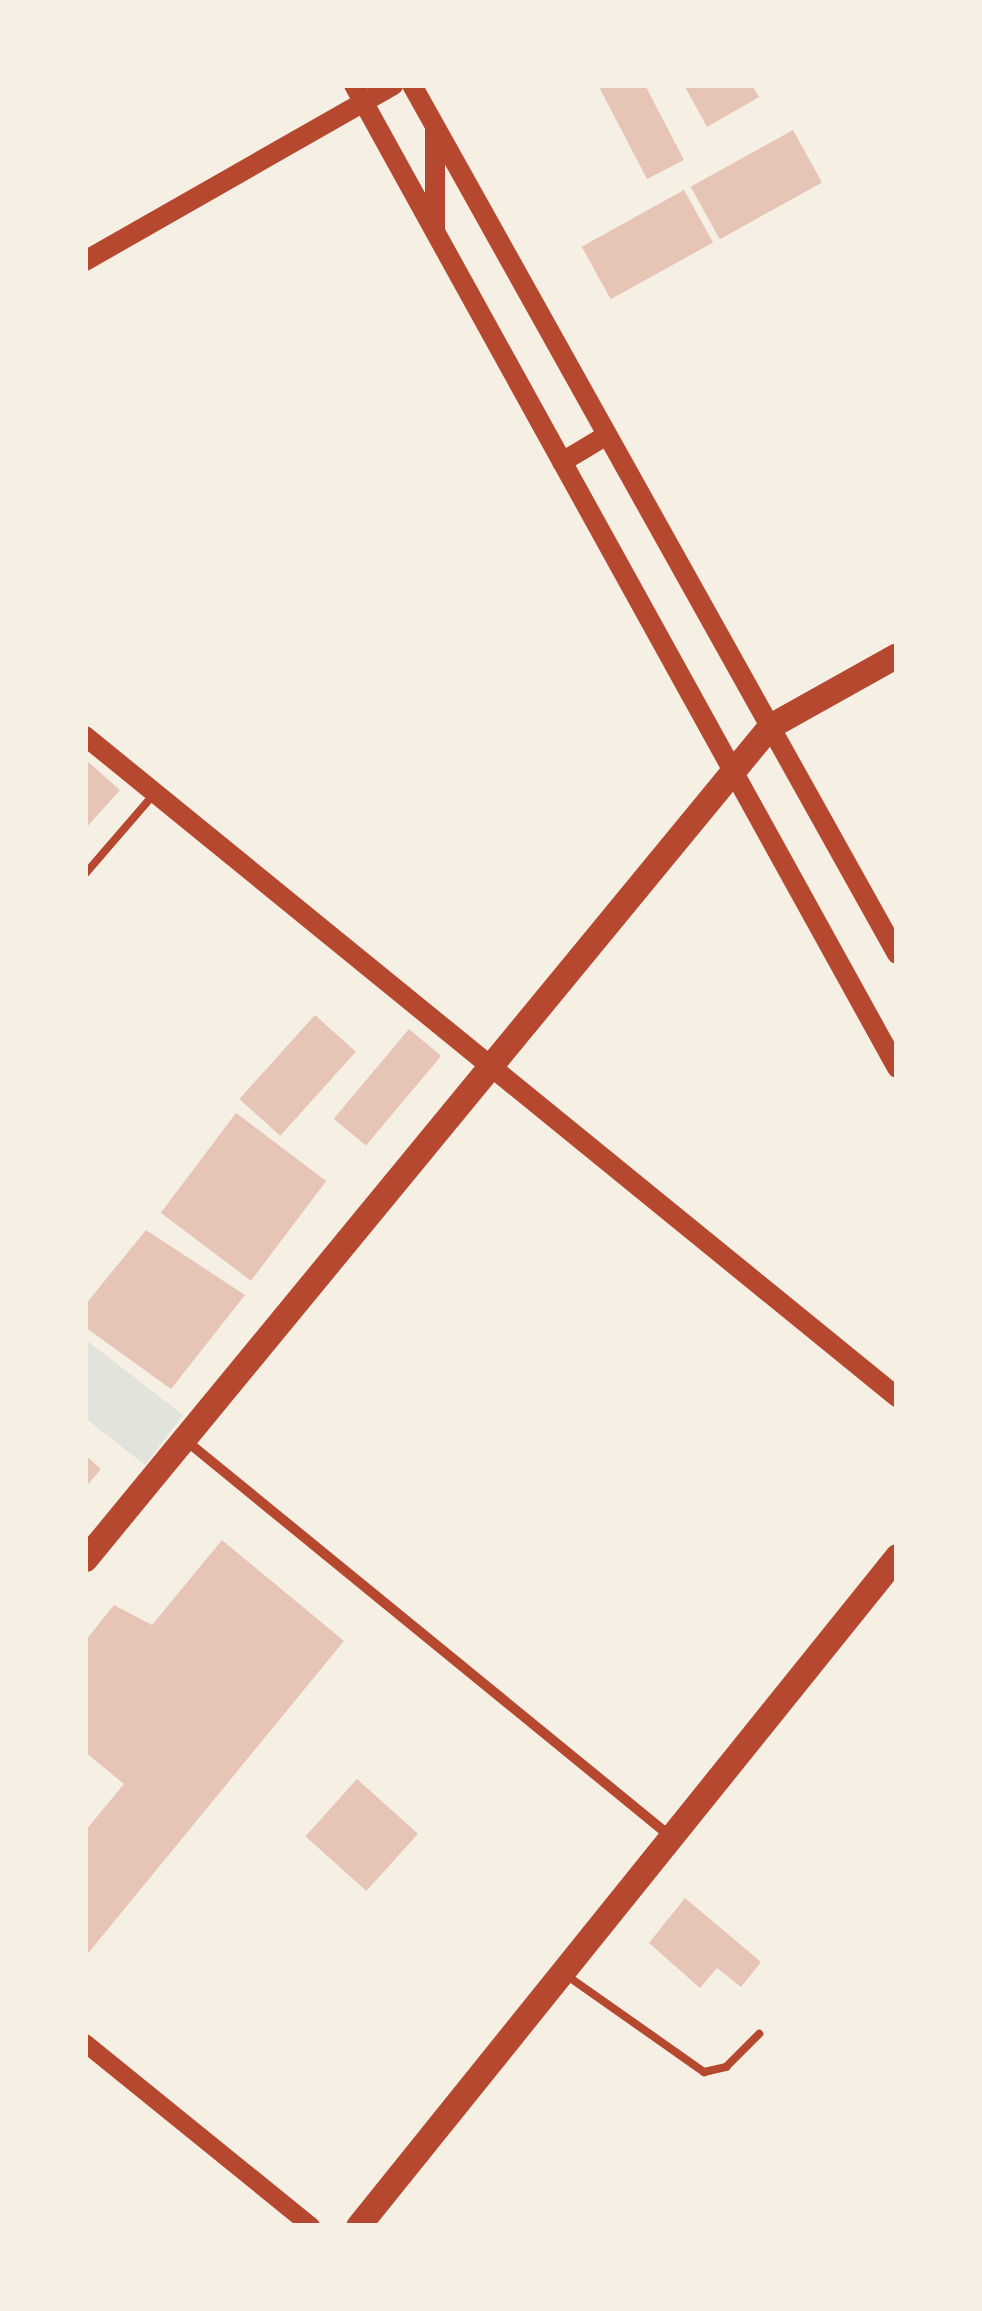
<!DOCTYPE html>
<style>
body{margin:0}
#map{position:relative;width:982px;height:2311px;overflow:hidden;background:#f6efe4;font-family:"Public Sans",sans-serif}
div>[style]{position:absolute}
.green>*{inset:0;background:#e2e4dc}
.building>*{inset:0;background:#e6c5b7;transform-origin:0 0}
.service>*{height:8px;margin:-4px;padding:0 4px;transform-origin:4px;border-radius:4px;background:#b5482f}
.minor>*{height:10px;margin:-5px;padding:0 5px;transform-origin:5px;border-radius:5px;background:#b5482f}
.tertiary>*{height:18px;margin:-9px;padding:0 9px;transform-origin:9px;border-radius:9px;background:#b5482f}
.secondary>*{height:20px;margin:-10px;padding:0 10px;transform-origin:10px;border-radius:10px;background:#b5482f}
.primary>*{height:25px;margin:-12.5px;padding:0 12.5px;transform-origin:12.5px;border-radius:12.5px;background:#b5482f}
span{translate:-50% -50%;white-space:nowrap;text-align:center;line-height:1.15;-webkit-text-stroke:10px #f6efe4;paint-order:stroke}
.frame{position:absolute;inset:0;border:88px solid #f6efe4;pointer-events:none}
</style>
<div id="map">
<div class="green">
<i style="clip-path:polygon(85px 1339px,183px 1415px,145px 1465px,85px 1418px)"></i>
</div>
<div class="building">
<i style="clip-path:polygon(598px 85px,645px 85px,684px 160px,647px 179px)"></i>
<i style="clip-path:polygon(684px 85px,752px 85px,759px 97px,707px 127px)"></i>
<i style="left:793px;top:130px;width:60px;height:117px;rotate:61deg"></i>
<i style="left:684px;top:190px;width:60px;height:117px;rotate:61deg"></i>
<i style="clip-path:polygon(87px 761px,120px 790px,85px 829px,85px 763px)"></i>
<i style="left:315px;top:1015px;width:55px;height:113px;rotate:42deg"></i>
<i style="left:409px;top:1029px;width:42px;height:117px;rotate:40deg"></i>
<i style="left:236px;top:1113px;width:113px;height:125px;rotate:37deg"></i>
<i style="clip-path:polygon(146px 1230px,245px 1295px,171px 1389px,85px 1327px,85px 1305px)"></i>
<i style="clip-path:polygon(85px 1455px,101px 1469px,85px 1488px)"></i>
<i style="clip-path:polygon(222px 1540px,344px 1641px,85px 1957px,85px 1831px,124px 1784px,85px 1752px,85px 1641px,114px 1605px,152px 1625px)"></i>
<i style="left:357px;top:1779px;width:82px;height:77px;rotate:42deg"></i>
<i style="clip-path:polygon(685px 1898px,761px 1962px,741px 1987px,717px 1968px,700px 1988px,649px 1943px)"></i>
</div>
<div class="service">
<i style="left:85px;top:874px;width:106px;rotate:-49.2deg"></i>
<i style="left:566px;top:1975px;width:169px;rotate:35.1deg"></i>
<i style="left:704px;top:2072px;width:23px;rotate:-13deg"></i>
<i style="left:726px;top:2067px;width:47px;rotate:-45deg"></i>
</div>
<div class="minor">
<i style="left:184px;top:1439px;width:628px;rotate:39.24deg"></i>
</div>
<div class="tertiary">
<i style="left:85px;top:2043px;width:291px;rotate:39deg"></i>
</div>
<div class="secondary">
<i style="left:354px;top:85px;width:1123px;rotate:61.08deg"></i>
<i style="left:412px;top:85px;width:995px;rotate:60.83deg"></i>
<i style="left:435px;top:129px;width:101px;rotate:90deg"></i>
<i style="left:85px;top:261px;width:355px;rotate:-29.7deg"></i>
<i style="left:562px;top:462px;width:52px;rotate:-31deg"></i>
<i style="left:85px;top:736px;width:1047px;rotate:39.15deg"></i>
</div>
<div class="primary">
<i style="left:85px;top:1559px;width:1078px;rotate:-50.57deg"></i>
<i style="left:770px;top:726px;width:145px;rotate:-29.2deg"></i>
<i style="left:358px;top:2226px;width:860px;rotate:-51.18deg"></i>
</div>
<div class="frame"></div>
</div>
